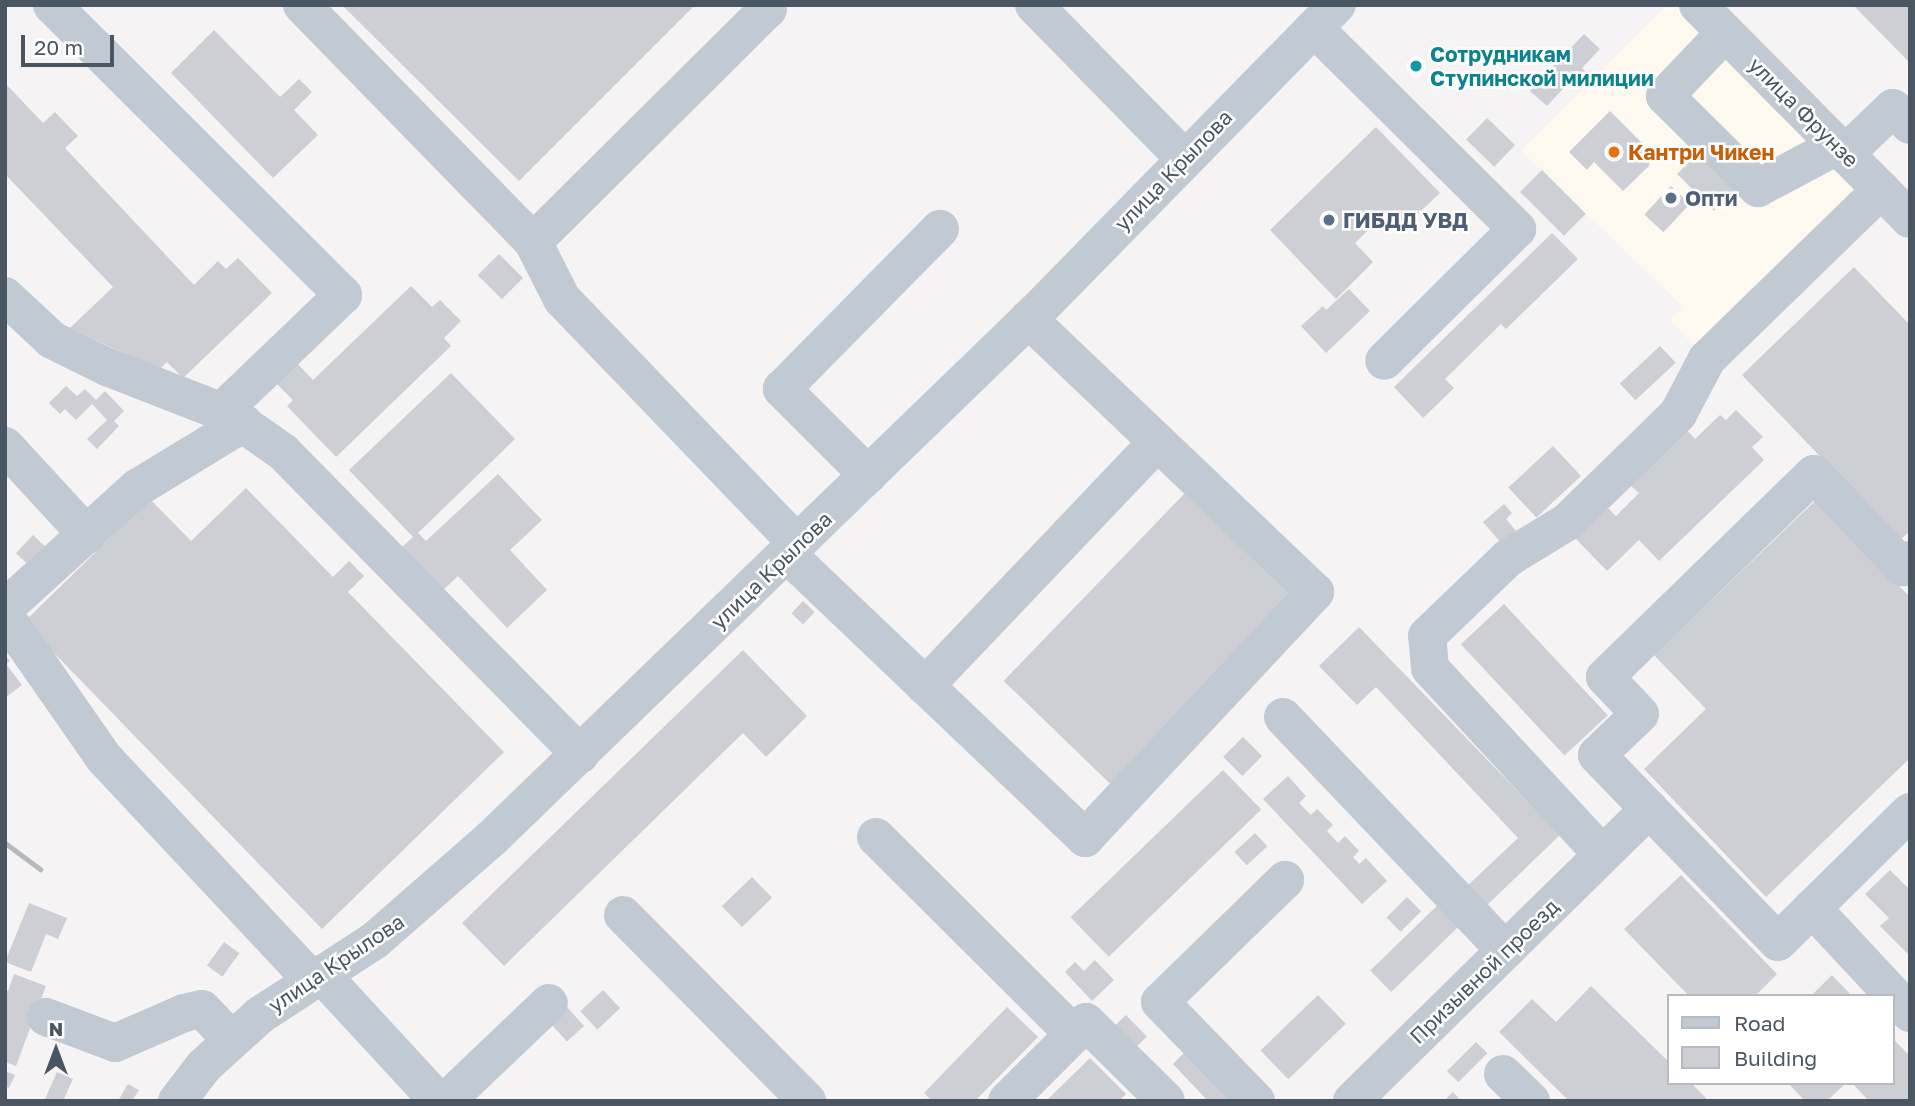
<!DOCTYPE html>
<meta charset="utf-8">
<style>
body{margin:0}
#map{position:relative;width:1915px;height:1106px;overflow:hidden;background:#f5f3f3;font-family:"Golos Text",sans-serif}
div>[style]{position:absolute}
.commercial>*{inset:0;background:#fdf9ef}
.building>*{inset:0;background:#cdcfd5;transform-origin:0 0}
.minor>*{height:38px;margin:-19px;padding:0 19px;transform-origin:19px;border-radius:19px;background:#c1cad2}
.rail>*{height:5px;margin:-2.5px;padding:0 2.5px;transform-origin:2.5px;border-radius:2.5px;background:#b5b8bd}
.dots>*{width:19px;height:19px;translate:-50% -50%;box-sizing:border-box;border:4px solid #fff;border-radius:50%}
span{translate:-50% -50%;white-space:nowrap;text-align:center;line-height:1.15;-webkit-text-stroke:5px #fff;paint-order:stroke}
.culture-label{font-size:21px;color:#0d838f;font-weight:700}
.left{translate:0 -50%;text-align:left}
.street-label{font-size:21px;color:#4a5661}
.food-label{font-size:21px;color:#c56008;font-weight:700}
.service-label{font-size:21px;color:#4e5e75;font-weight:700}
.frame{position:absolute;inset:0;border:7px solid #4a5661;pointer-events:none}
.legend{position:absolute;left:1667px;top:994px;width:228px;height:91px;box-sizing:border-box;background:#fff;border:2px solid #b7bbc0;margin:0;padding:9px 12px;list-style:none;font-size:21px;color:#4a5661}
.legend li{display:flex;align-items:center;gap:14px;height:35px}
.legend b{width:35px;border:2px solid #b7bbc0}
.north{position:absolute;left:21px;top:1015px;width:70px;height:70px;-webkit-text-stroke:5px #fff;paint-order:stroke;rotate:0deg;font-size:19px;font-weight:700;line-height:28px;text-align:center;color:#4a5661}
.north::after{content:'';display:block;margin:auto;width:24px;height:32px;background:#4a5661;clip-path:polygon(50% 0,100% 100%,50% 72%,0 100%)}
.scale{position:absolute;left:21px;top:35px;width:93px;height:32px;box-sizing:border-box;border:4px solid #4a5661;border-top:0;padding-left:9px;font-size:21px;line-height:24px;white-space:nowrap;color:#4a5661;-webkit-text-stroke:5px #fff;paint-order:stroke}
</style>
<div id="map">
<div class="commercial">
<i style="clip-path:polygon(1667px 5px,1679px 5px,1863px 189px,1697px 349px,1670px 320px,1683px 307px,1521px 151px)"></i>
</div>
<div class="building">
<i style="clip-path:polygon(342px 5px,695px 5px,519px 181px)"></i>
<i style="clip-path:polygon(1853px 5px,1910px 5px,1910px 63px)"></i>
<i style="clip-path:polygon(214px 30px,280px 97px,299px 79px,312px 92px,294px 110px,318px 135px,273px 178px,171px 73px)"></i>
<i style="clip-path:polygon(1584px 34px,1600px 49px,1582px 68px,1587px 73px,1578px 83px,1573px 78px,1547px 106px,1530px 91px)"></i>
<i style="clip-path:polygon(5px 83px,43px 123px,55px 112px,78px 136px,65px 148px,194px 285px,218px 261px,226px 269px,238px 258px,272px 293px,183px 378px,167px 362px,159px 370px,70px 328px,113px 287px,5px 174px)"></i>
<i style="clip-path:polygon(1610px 111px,1650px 151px,1649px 166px,1623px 191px,1594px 162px,1587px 170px,1569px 152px)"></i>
<i style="left:1487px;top:118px;width:39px;height:30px;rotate:44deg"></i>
<i style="clip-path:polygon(1376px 127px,1440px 193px,1403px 228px,1387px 212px,1355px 243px,1373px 262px,1336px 299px,1270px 230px)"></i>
<i style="left:1699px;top:152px;width:52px;height:31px;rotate:45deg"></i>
<i style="left:1542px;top:170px;width:62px;height:31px;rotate:45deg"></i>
<i style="left:1671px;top:186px;width:26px;height:39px;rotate:43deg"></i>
<i style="clip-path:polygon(1552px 233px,1578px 259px,1506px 329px,1501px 324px,1445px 379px,1454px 388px,1423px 418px,1394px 387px)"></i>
<i style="left:499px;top:254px;width:34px;height:30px;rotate:45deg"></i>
<i style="clip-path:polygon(1854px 267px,1910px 325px,1910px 531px,1900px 540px,1742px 375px)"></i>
<i style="clip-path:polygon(411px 286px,432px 307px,440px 300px,461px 321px,444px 338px,451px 346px,336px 457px,287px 406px,293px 400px,276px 383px,297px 363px,313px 380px)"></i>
<i style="clip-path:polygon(1349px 289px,1370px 311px,1326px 353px,1301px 326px,1323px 306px,1326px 310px)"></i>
<i style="left:1660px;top:346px;width:23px;height:55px;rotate:47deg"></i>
<i style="clip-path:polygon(451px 373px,515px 439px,418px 533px,426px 541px,498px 474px,542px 520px,510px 550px,547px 590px,507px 628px,458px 576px,442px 591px,401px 548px,413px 537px,349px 470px)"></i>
<i style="clip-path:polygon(66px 386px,77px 396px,85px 389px,96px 400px,105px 391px,124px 411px,114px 421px,119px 426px,97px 449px,87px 439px,107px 420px,92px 404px,76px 420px,65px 409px,60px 414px,49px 403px)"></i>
<i style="clip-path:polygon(1736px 410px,1763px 437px,1752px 447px,1764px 460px,1659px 561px,1639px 540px,1607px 571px,1576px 539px,1608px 508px,1616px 516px,1639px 493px,1630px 485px,1687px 430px,1695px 439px,1720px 415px,1726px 420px)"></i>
<i style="left:1553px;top:446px;width:41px;height:61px;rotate:47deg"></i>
<i style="clip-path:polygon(246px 488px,333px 577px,349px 561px,364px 576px,348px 592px,504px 752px,322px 929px,24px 622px,150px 499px,191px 541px)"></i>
<i style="left:1187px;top:491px;width:150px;height:264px;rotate:44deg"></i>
<i style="clip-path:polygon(1816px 500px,1910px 597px,1910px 758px,1766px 897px,1644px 769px,1706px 709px,1654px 655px)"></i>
<i style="clip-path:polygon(1504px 504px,1512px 513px,1506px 519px,1517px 532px,1502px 544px,1483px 522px)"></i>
<i style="left:33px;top:535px;width:16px;height:25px;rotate:43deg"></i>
<i style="left:803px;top:601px;width:16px;height:17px;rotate:43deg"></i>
<i style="left:1504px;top:604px;width:152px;height:59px;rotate:47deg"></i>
<i style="clip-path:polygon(1359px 627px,1560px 835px,1484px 908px,1465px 888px,1518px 838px,1376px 687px,1357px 705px,1319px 666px)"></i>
<i style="clip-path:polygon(743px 650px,807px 716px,766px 757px,743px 733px,504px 966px,462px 923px)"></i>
<i style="clip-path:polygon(5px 655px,10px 661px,6px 664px,22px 685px,5px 698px)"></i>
<i style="left:1243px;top:737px;width:27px;height:28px;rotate:45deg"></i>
<i style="left:1223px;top:770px;width:55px;height:212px;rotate:46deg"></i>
<i style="clip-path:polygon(1288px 776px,1306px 796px,1299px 803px,1311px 815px,1317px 809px,1333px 825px,1327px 831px,1338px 843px,1345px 836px,1359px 851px,1353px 857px,1359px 864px,1366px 858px,1387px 881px,1362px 904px,1263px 799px)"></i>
<i style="left:1255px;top:833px;width:18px;height:28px;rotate:47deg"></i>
<i style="clip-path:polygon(1890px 870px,1910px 890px,1910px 956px,1880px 926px,1889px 918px,1865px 894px)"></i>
<i style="clip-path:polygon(1681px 875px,1777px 974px,1755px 996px,1689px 996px,1624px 929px)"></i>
<i style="left:752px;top:877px;width:29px;height:42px;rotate:46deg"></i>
<i style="left:1407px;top:897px;width:20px;height:29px;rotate:45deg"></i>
<i style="clip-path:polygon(29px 903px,67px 918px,58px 939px,46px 934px,31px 972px,5px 962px)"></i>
<i style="left:1440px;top:903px;width:30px;height:97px;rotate:46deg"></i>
<i style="left:224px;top:942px;width:19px;height:29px;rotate:36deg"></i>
<i style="clip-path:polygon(1095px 960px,1114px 980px,1092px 1001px,1065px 972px,1075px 962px,1084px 971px)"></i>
<i style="clip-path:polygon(14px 974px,46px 986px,16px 1066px,5px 1062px,5px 990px,8px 991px)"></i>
<i style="clip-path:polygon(1832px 975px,1852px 996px,1811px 996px)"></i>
<i style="clip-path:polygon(1591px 986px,1668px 1061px,1668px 1083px,1691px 1083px,1709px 1101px,1569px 1101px,1499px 1032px,1532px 999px,1556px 1022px)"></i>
<i style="left:603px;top:990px;width:25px;height:31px;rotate:47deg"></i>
<i style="left:1318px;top:995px;width:40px;height:80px;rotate:46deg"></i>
<i style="left:566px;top:1006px;width:27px;height:23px;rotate:48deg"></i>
<i style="clip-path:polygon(1007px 1007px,1038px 1037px,975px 1101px,932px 1101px,924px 1093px)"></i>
<i style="left:1126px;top:1015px;width:30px;height:23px;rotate:46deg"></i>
<i style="clip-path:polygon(1892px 1038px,1910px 1056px,1910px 1101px,1869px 1101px,1852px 1083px,1892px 1083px)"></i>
<i style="left:1476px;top:1042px;width:16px;height:41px;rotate:45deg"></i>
<i style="clip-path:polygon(1191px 1046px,1235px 1101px,1208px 1101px,1173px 1064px)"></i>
<i style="clip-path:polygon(1090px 1058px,1126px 1094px,1119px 1101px,1046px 1101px)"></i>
<i style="clip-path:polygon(5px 1071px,15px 1075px,9px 1088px,5px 1086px)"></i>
<i style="clip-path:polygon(57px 1072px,73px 1079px,63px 1101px,49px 1101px,45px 1099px)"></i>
<i style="clip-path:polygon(1788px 1083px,1846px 1083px,1830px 1098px,1822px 1101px,1805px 1101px)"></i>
<i style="clip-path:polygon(128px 1084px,139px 1090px,132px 1101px,118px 1101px)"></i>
<i style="clip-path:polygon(1453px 1092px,1461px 1101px,1444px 1101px)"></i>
</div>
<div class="minor">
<i style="left:52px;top:5px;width:411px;rotate:44.9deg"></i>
<i style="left:343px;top:295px;width:169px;rotate:136.2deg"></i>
<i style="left:302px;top:5px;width:331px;rotate:45.7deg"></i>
<i style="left:533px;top:242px;width:64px;rotate:63deg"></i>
<i style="left:562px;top:299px;width:340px;rotate:46.1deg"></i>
<i style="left:1034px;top:5px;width:216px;rotate:45.6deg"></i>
<i style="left:1698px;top:5px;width:301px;rotate:45.3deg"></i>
<i style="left:1314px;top:28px;width:286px;rotate:44.7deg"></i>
<i style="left:1517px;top:229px;width:187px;rotate:135.2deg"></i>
<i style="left:1725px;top:33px;width:87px;rotate:133.6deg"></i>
<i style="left:1665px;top:96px;width:131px;rotate:44.7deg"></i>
<i style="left:1758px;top:188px;width:89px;rotate:-28deg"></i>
<i style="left:1845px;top:154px;width:66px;rotate:-43.8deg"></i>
<i style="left:1893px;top:108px;width:24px;rotate:45deg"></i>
<i style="left:533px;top:242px;width:331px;rotate:-44.8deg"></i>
<i style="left:768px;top:9px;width:5px;rotate:-127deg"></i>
<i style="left:5px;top:296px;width:64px;rotate:43.1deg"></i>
<i style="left:52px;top:340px;width:61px;rotate:26.1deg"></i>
<i style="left:107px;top:367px;width:132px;rotate:21.3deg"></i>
<i style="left:230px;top:415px;width:65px;rotate:34.9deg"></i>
<i style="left:283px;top:452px;width:424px;rotate:45.5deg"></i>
<i style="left:5px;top:446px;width:121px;rotate:47.3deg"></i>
<i style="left:868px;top:475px;width:122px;rotate:-135deg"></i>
<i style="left:782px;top:389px;width:225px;rotate:-45.4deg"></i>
<i style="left:787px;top:554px;width:412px;rotate:43.6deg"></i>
<i style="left:1085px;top:838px;width:337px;rotate:-46.9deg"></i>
<i style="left:1315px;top:592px;width:396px;rotate:-136.4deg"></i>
<i style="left:5px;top:608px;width:178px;rotate:-42.3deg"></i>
<i style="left:137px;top:488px;width:125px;rotate:-31.3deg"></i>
<i style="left:5px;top:616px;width:173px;rotate:55.1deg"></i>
<i style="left:104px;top:758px;width:304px;rotate:46.9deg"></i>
<i style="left:925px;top:686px;width:337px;rotate:-46.4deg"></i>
<i style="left:1283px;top:717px;width:322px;rotate:46.4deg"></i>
<i style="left:1649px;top:809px;width:185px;rotate:45.9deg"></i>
<i style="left:1778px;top:942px;width:185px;rotate:-44.6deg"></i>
<i style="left:876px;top:837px;width:279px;rotate:44.9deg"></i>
<i style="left:1074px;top:1034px;width:17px;rotate:-45deg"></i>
<i style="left:1086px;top:1022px;width:112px;rotate:44.6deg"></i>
<i style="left:1602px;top:854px;width:253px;rotate:-132.8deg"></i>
<i style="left:1430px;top:668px;width:32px;rotate:-95deg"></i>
<i style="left:1427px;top:636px;width:112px;rotate:-43.9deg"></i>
<i style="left:1508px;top:558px;width:69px;rotate:-31.4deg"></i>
<i style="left:1567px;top:522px;width:155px;rotate:-44.2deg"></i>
<i style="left:1678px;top:414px;width:62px;rotate:-62.2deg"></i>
<i style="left:1707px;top:359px;width:243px;rotate:-44.2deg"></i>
<i style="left:1812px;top:908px;width:144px;rotate:47deg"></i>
<i style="left:623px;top:915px;width:262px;rotate:45.3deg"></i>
<i style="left:321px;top:974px;width:173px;rotate:47.3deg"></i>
<i style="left:46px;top:1017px;width:74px;rotate:20.6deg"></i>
<i style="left:115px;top:1043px;width:75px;rotate:-23.5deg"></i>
<i style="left:184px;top:1013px;width:18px;rotate:-13deg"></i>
<i style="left:202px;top:1009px;width:42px;rotate:46deg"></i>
<i style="left:1503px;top:1074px;width:39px;rotate:44deg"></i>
<i style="left:177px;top:1101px;width:44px;rotate:-52.4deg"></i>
<i style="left:204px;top:1066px;width:76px;rotate:-42.3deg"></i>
<i style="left:260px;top:1015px;width:136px;rotate:-33deg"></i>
<i style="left:374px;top:941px;width:157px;rotate:-41.1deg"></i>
<i style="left:492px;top:838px;width:757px;rotate:-44.04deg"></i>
<i style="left:1036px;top:312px;width:430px;rotate:-45.6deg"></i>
<i style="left:446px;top:1101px;width:142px;rotate:-43.6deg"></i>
<i style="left:1007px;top:1101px;width:95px;rotate:-45deg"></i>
<i style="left:1256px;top:1101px;width:138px;rotate:-134.1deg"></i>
<i style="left:1160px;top:1002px;width:175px;rotate:-44.3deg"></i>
<i style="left:1352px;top:1101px;width:417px;rotate:-44.5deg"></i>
<i style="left:1649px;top:809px;width:75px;rotate:-133.9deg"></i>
<i style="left:1597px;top:755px;width:59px;rotate:-43.6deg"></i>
<i style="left:1640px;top:714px;width:51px;rotate:-133.4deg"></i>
<i style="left:1605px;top:677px;width:291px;rotate:-44.2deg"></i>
<i style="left:1814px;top:474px;width:129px;rotate:46.3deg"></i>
<i style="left:1903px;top:567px;width:10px;rotate:-45deg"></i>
</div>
<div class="rail">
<i style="left:5px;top:843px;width:44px;rotate:36.6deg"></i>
</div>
<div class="dots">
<i style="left:1416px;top:66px;background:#0f9aa8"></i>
<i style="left:1614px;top:152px;background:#e8710a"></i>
<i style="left:1671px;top:198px;background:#5c6f8a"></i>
<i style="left:1329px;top:220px;background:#5c6f8a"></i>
</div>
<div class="culture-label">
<span class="left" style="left:1430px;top:66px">Сотрудникам<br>Ступинской милиции</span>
</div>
<div class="street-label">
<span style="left:1804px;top:112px;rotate:45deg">улица Фрунзе</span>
<span style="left:1173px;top:170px;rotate:-46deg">улица Крылова</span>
<span style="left:771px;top:570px;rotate:-44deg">улица Крылова</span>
<span style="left:336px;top:963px;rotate:-34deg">улица Крылова</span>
<span style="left:1484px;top:971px;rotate:-44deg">Призывной проезд</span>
</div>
<div class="food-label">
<span class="left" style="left:1628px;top:152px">Кантри Чикен</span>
</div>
<div class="service-label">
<span class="left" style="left:1685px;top:198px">Опти</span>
<span class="left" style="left:1343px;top:220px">ГИБДД УВД</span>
</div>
<div class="frame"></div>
<ul class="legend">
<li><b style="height:9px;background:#c1cad2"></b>Road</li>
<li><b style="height:19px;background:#cdcfd5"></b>Building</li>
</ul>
<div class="north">N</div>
<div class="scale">20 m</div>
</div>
